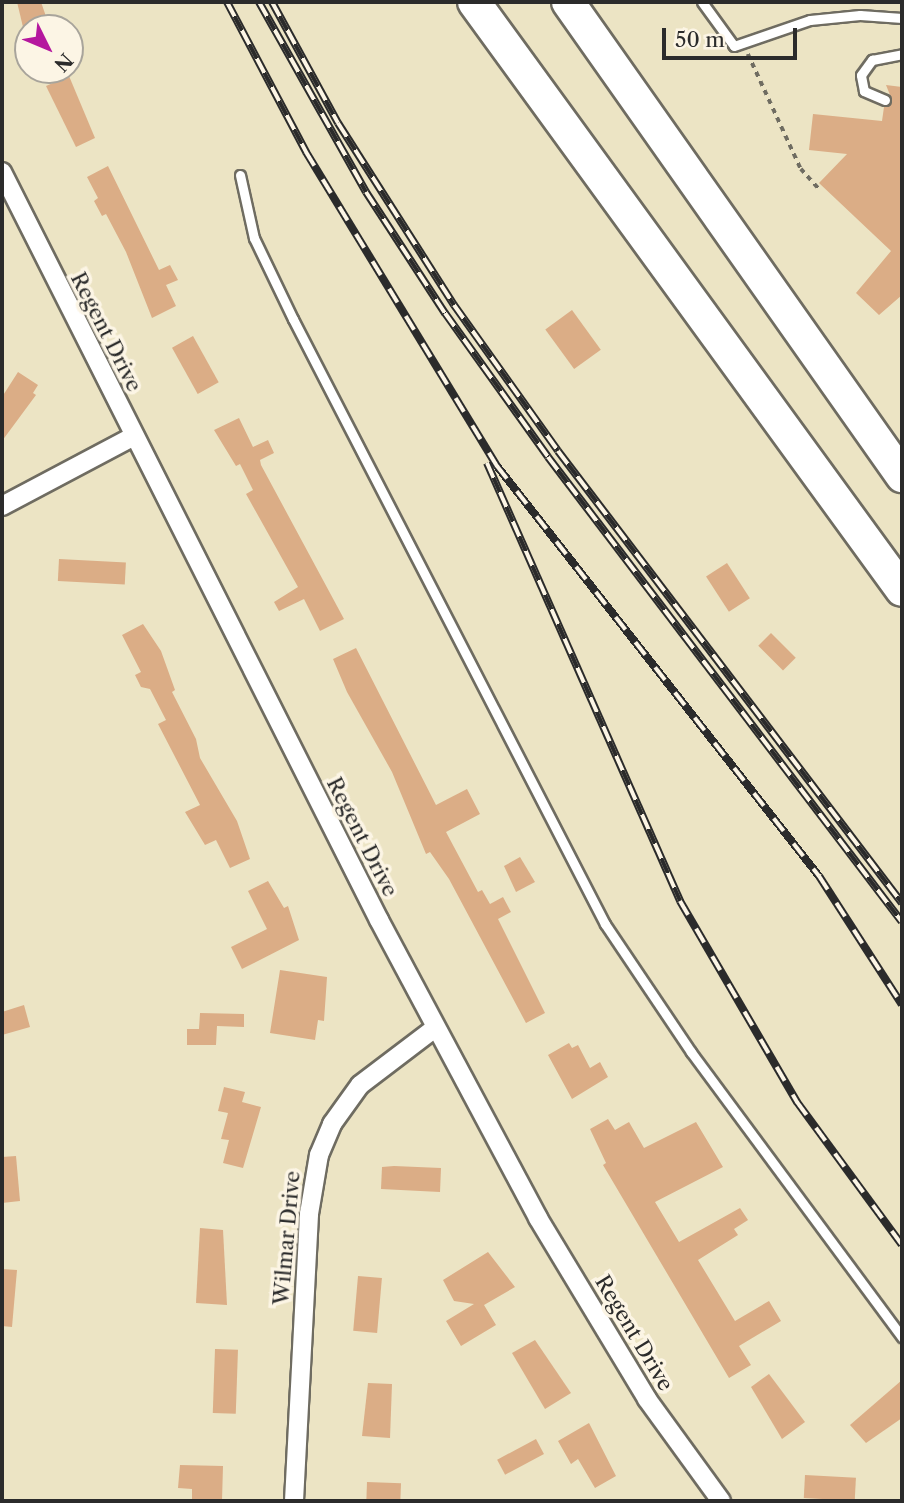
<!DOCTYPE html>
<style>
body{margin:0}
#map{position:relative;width:904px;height:1503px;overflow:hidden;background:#ece4c4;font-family:"Libre Caslon Text",serif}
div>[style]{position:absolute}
.building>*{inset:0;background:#dbad86;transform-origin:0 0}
.path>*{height:3.5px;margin-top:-1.75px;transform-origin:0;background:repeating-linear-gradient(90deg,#6f6c61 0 5px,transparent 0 10px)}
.roads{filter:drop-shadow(2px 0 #6f6c61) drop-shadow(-2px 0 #6f6c61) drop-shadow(0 2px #6f6c61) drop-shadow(0 -2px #6f6c61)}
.service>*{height:9px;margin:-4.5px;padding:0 4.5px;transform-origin:4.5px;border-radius:4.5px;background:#fff}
.minor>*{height:18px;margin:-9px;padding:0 9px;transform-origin:9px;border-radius:9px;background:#fff}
.motorway>*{height:32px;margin:-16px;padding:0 16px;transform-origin:16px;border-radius:16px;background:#fff}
.rail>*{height:8px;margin-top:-4px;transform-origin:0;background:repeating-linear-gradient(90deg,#fcf5e5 0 16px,#2b2b2b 0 32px);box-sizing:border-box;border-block:2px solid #2b2b2b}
span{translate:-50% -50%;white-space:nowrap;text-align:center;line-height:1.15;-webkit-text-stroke:7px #fcf5e5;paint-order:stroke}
.street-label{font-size:21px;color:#2b2b2b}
.frame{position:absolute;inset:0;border:4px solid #2b2b2b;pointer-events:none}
.north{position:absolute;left:14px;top:14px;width:70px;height:70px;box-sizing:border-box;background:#fcf5e5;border:2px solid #a8a49b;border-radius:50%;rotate:133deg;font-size:19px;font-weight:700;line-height:28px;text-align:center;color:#2b2b2b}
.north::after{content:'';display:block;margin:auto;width:24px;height:32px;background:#b5179e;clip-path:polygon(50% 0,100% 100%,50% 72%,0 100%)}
.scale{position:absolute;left:662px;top:28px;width:135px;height:32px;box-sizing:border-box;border:4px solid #2b2b2b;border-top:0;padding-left:9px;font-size:21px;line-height:24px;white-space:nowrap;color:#2b2b2b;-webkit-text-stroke:5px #fcf5e5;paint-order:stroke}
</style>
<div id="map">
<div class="building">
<i style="clip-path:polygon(17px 2px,41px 2px,50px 28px,23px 27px)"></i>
<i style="clip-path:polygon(69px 76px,95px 138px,76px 147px,46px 86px)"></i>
<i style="clip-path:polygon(886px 85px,902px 87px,902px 295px,879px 315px,856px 293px,891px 251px,819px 183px,847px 154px,809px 150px,813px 114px,882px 121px,884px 107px,892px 100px)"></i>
<i style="clip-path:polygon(108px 166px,159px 270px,170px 265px,178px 280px,166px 285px,176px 306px,152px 318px,126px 252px,106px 214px,102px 216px,94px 201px,98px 198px,87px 177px)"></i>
<i style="left:572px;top:310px;width:49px;height:33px;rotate:54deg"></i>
<i style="left:193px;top:336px;width:53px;height:24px;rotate:61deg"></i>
<i style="clip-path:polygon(18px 372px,38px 385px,33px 393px,36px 395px,2px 441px,2px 397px)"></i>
<i style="clip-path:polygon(239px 418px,253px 447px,268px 440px,274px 453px,260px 460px,261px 465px,344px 619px,320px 631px,304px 599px,279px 611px,274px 602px,298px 587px,246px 494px,253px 490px,240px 464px,236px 466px,214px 430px)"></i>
<i style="left:59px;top:559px;width:67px;height:22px;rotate:3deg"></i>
<i style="left:727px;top:563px;width:42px;height:25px;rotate:57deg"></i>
<i style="clip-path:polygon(143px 624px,161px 651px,175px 690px,172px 692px,196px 739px,200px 758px,237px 821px,250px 859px,230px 868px,216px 840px,205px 845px,185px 812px,200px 805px,158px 724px,166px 720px,150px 689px,141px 687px,135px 675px,141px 672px,122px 635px)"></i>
<i style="left:771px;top:633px;width:35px;height:18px;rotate:45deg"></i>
<i style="clip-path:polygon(356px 648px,436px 805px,467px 789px,480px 814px,446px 832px,478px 892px,482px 890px,490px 904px,503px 897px,511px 912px,498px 919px,545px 1013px,526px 1023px,449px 879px,430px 852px,426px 854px,392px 772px,347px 692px,333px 659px)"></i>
<i style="clip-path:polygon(520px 857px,535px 882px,516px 892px,504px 866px)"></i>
<i style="clip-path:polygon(268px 881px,284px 908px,288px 906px,299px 940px,242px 969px,231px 947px,267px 929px,248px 891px)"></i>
<i style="clip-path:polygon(280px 970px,327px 977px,324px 1021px,318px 1020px,315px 1040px,270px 1033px)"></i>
<i style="clip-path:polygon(24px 1005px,30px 1027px,2px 1035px,2px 1012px)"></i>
<i style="clip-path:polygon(200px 1013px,244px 1014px,244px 1027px,217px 1026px,216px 1045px,187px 1045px,187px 1029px,199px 1029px)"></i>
<i style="clip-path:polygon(569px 1043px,572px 1048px,578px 1045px,590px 1068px,600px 1062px,608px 1077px,572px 1099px,548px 1055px)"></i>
<i style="clip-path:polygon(224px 1087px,245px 1092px,242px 1102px,261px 1107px,243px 1168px,223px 1163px,229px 1140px,221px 1139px,228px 1113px,218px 1111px)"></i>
<i style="clip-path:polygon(608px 1119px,615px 1130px,629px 1122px,644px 1148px,696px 1122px,723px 1167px,655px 1202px,679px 1242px,740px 1208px,748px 1220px,734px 1229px,738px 1235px,698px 1260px,735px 1321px,769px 1301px,781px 1321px,739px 1346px,751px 1365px,729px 1378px,603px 1165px,606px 1163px,590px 1129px)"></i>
<i style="clip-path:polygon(16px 1156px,20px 1201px,2px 1203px,2px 1157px)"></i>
<i style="clip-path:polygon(394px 1166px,441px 1168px,440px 1192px,381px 1189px,382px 1167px)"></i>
<i style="clip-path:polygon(200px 1228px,223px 1230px,227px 1305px,196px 1303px)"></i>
<i style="clip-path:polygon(488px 1252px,515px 1287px,484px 1305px,496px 1325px,461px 1346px,446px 1321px,474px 1304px,454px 1301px,443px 1280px)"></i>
<i style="clip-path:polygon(2px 1269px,17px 1270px,12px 1327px,2px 1326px)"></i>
<i style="left:358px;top:1276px;width:24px;height:55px;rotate:5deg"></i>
<i style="clip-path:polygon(535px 1340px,571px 1393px,545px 1409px,512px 1353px)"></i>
<i style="left:215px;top:1349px;width:23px;height:64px;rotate:2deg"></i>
<i style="clip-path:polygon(769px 1374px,805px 1422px,782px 1439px,751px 1387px)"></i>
<i style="clip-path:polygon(902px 1380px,902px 1418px,866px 1443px,850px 1425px)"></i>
<i style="clip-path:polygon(368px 1383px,392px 1384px,390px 1438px,362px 1436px)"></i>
<i style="clip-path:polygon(589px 1423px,616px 1476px,595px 1488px,578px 1459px,571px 1464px,558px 1441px)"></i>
<i style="left:536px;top:1439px;width:17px;height:44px;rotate:62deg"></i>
<i style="clip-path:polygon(180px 1465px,223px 1466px,222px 1501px,192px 1501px,192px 1489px,178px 1488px)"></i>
<i style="left:805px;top:1475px;width:51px;height:23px;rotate:3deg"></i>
<i style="left:367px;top:1482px;width:34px;height:19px;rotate:2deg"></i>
</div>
<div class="path">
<i style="left:748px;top:54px;width:127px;rotate:65.3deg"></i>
<i style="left:801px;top:169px;width:28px;rotate:48deg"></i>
</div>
<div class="roads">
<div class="service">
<i style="left:702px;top:2px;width:54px;rotate:54deg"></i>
<i style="left:734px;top:46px;width:80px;rotate:-18.9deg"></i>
<i style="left:810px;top:20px;width:50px;rotate:-5.7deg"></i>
<i style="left:860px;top:15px;width:42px;rotate:4.1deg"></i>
<i style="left:885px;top:100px;width:23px;rotate:-157deg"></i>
<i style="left:864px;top:91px;width:16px;rotate:-101deg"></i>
<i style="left:861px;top:75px;width:19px;rotate:-54deg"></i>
<i style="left:872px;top:60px;width:31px;rotate:-11deg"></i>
<i style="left:240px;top:175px;width:65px;rotate:77.5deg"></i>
<i style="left:254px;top:238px;width:90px;rotate:64.3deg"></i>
<i style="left:293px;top:319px;width:681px;rotate:62.72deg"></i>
<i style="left:605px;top:924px;width:154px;rotate:56.1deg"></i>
<i style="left:691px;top:1052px;width:355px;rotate:53.5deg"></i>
</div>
<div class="minor">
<i style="left:2px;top:172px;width:838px;rotate:63.25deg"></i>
<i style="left:379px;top:920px;width:338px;rotate:61.9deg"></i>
<i style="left:538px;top:1218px;width:211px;rotate:58.9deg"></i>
<i style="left:647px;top:1399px;width:126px;rotate:54deg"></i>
<i style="left:2px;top:506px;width:149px;rotate:-27.9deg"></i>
<i style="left:294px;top:1501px;width:287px;rotate:-87deg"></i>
<i style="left:309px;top:1214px;width:60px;rotate:-80.4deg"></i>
<i style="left:319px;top:1155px;width:34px;rotate:-67deg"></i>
<i style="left:332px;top:1124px;width:48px;rotate:-54.3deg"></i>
<i style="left:360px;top:1085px;width:94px;rotate:-37.2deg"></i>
</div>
<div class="motorway">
<i style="left:474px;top:2px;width:727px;rotate:53.95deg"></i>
<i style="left:568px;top:2px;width:580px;rotate:54.83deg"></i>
</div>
</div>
<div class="rail">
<i style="left:227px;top:2px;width:170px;rotate:62.2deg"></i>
<i style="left:306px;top:152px;width:368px;rotate:58.7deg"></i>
<i style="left:497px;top:466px;width:521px;rotate:51.86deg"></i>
<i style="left:819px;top:876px;width:153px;rotate:57.2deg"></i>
<i style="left:259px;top:2px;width:218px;rotate:60.6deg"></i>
<i style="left:366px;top:192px;width:145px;rotate:56.9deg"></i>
<i style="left:445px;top:313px;width:177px;rotate:54.4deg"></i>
<i style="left:548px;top:457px;width:584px;rotate:52.72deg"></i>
<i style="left:272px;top:2px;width:138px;rotate:61.4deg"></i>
<i style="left:338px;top:123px;width:216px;rotate:57.5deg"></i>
<i style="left:454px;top:305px;width:179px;rotate:54.5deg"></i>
<i style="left:558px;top:451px;width:568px;rotate:52.73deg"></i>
<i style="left:487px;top:463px;width:479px;rotate:66.2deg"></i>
<i style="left:680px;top:901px;width:233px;rotate:59.8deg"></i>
<i style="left:797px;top:1102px;width:177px;rotate:53.7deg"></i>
</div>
<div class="street-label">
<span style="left:106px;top:332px;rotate:63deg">Regent Drive</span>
<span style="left:362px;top:837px;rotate:63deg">Regent Drive</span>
<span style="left:287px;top:1238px;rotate:-85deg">Wilmar Drive</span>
<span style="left:634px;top:1333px;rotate:59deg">Regent Drive</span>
</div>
<div class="frame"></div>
<div class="north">N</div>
<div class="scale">50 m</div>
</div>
